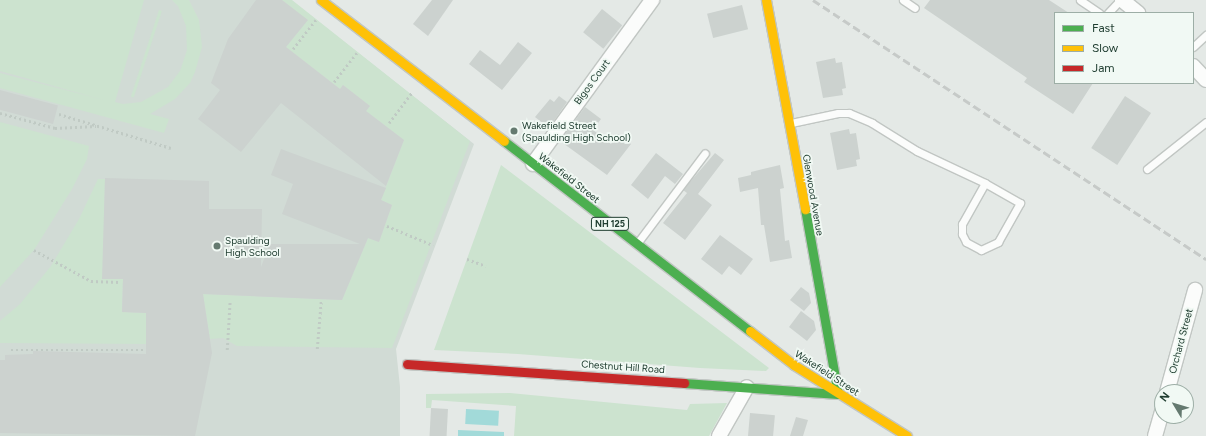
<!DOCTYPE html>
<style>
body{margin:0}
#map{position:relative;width:1206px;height:436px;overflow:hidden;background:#e4e9e6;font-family:Figtree,sans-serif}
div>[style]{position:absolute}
.built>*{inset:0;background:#d1dbd5}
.green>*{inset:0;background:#cce3cf;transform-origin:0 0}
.water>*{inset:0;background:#a2dad9;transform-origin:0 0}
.building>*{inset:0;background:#ccd2cf;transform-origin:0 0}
.path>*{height:2.5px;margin-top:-1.25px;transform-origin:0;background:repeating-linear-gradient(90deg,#c0cac4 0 2px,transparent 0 5px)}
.roads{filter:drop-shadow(1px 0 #c1c6c3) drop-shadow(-1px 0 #c1c6c3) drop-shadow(0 1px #c1c6c3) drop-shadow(0 -1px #c1c6c3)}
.lane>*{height:7px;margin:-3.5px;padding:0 3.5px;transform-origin:3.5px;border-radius:3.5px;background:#fbfcfb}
.street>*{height:14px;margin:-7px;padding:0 7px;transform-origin:7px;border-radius:7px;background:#fbfcfb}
.fast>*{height:9px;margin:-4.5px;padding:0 4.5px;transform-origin:4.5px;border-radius:4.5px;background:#4caf50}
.slow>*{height:9px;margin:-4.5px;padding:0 4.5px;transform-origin:4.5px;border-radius:4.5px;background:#ffc107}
.jam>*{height:9px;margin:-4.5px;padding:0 4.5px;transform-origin:4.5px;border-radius:4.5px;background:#c62828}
.rail>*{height:3px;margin-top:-1.5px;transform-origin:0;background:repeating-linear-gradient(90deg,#c6cac8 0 8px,transparent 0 12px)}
.dots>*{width:11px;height:11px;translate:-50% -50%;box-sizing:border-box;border:2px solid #f1f9f4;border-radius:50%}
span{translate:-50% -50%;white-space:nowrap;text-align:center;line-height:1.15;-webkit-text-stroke:3.5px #f1f9f4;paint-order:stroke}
.shield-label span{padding:1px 3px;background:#f1f9f4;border:1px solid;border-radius:3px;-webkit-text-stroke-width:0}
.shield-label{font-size:9px;color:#203e31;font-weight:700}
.street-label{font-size:10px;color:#203e31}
.poi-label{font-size:10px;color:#203e31}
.left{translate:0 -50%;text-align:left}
.legend{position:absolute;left:1054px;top:12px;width:140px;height:72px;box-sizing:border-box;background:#f1f9f4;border:1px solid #9daea6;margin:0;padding:5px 7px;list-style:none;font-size:12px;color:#203e31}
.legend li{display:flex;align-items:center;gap:8px;height:20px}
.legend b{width:20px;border:1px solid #9daea6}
.north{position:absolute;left:1154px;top:384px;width:40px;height:40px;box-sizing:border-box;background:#f1f9f4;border:1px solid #9daea6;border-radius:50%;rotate:308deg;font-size:11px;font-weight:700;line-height:16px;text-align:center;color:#203e31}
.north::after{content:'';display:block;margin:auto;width:14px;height:18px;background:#657a70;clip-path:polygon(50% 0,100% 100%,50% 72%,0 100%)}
</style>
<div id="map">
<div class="built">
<i style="clip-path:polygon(0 0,291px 0,474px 144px,396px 349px,400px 387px,400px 436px,0 436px)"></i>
</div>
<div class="green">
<i style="clip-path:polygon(0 0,144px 0,115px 102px,123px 104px,141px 102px,168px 87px,180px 71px,187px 50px,186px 26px,178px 6px,172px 0,189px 0,199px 20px,202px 47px,195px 72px,190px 83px,175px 99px,150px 114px,169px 119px,164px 133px,0 88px,0 73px,104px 100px,0 71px)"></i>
<i style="clip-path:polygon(282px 0,292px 0,470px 141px,392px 348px,237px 346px,223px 338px,210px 339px,203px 294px,342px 300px,368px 238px,379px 242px,392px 205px,381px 200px,404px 140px,366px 111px,370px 106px,343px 85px,340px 89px,286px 47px,307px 20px)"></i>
<i style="left:159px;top:10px;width:3px;height:91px;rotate:18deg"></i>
<i style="clip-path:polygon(0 122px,89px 146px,87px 159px,72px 189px,34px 250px,0 287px)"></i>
<i style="clip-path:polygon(501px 165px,715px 327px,769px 368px,766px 371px,700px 368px,518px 354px,434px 350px)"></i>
<i style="clip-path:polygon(98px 179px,105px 179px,103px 279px,123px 279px,122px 312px,146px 313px,146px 344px,0 343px,0 321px,20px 304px,51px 266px,79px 219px)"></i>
<i style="clip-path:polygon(510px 393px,687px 410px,690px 404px,727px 403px,709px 436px,514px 436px,516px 406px,432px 400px,431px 408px,426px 408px,426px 394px)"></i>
</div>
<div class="water">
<i style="left:466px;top:409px;width:33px;height:15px;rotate:3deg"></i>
<i style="clip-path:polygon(458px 430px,504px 432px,504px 436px,458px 436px)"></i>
</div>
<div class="building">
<i style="clip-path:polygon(256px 0,282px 0,308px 20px,286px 47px,340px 89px,343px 85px,370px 106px,366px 111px,404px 140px,386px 186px,281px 103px,241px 152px,198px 119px,220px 90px,211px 83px,228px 39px)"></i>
<i style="clip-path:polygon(432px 0,453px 0,428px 36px,413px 24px)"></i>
<i style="clip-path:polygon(930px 0,1049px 0,1069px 13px,1055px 13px,1055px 83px,1093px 83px,1073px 114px,1024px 82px,1027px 78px,924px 8px)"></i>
<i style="left:742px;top:5px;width:25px;height:36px;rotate:76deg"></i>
<i style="left:602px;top:9px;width:26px;height:30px;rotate:39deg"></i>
<i style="clip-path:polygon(518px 42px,532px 53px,502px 90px,469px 64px,480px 50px,500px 65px)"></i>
<i style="clip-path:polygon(835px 58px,836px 63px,842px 62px,846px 88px,842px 89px,843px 95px,823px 98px,816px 62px)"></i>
<i style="left:0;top:90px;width:60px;height:19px;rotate:15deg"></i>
<i style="clip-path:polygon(559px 96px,567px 102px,549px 128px,535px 117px,550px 99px,554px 102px)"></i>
<i style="left:1125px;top:96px;width:31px;height:62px;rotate:33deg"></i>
<i style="clip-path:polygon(585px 107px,601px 119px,593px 130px,611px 144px,618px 134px,631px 144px,607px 175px,560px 141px)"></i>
<i style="clip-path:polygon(849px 129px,850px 134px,856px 133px,860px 159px,856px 160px,857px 166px,837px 170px,830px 133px)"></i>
<i style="clip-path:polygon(281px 149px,386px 188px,381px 200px,392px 205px,379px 242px,368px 238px,342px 300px,203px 294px,212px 353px,195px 436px,0 433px,0 360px,5px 360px,5px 355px,33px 354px,33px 351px,146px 354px,146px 313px,122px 312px,123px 279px,102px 279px,105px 178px,209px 181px,209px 209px,262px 209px,261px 267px,270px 244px,360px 244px,282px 214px,293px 184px,271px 175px)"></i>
<i style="clip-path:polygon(656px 153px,683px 174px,675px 184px,665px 176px,648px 199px,631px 185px)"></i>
<i style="clip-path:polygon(715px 153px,724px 160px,698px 194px,712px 205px,685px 240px,663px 223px,687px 193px,683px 190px)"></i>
<i style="clip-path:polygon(780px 165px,784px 188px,780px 189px,785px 241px,789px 240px,792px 258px,770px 262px,764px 225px,761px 225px,758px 188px,740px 192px,738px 178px,751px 175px,751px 172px)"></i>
<i style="clip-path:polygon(720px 235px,753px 259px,741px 275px,729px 266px,722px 275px,701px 259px)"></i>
<i style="clip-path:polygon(801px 287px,809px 293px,811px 303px,804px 311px,790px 300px)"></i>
<i style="clip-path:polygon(801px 311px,814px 321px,816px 330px,807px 341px,789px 327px)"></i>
<i style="left:431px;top:408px;width:17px;height:28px;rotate:3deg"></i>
<i style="left:750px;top:413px;width:25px;height:23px;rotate:5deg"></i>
<i style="clip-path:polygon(796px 417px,808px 420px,803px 436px,790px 436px)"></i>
</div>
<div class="path">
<i style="left:293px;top:49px;width:39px;rotate:-52deg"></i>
<i style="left:334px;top:82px;width:39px;rotate:-52deg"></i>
<i style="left:0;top:113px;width:57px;rotate:15.3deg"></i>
<i style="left:55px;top:128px;width:41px;rotate:-2.8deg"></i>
<i style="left:59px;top:114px;width:117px;rotate:16.9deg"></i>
<i style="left:389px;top:123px;width:39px;rotate:-53deg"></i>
<i style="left:387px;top:226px;width:50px;rotate:22.4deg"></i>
<i style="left:34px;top:250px;width:65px;rotate:28.5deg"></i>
<i style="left:91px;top:281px;width:29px;rotate:2deg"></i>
<i style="left:467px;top:259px;width:20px;rotate:20deg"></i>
<i style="left:317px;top:349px;width:48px;rotate:-85.2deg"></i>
<i style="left:11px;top:350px;width:135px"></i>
<i style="left:227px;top:350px;width:50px;rotate:-86.6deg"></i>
</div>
<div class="roads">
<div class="lane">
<i style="left:903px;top:0;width:14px;rotate:34deg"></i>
<i style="left:1080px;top:0;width:23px;rotate:34deg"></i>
<i style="left:1108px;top:13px;width:18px;rotate:-47deg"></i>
<i style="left:1193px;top:47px;width:18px;rotate:-43deg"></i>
<i style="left:791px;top:123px;width:48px;rotate:-12deg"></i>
<i style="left:838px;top:113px;width:11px"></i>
<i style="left:849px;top:113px;width:25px;rotate:23deg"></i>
<i style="left:872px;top:123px;width:53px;rotate:31.9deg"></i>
<i style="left:917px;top:151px;width:75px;rotate:25.2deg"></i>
<i style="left:985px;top:183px;width:47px;rotate:119.3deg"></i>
<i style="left:962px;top:224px;width:10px;rotate:90deg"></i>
<i style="left:962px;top:234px;width:9px;rotate:63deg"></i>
<i style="left:966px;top:242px;width:17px;rotate:28deg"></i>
<i style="left:981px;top:250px;width:19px;rotate:-25deg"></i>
<i style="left:998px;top:242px;width:45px;rotate:-60.6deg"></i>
<i style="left:1020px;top:203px;width:40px;rotate:-150.3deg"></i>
<i style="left:1147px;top:169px;width:75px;rotate:-38.5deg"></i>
<i style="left:638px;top:242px;width:111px;rotate:-53deg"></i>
</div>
<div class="street">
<i style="left:1122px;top:0;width:21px;rotate:39deg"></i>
<i style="left:1193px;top:66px;width:19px;rotate:47deg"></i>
<i style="left:533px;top:164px;width:203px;rotate:-54deg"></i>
<i style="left:1167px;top:392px;width:106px;rotate:-74.6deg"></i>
<i style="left:719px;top:436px;width:56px;rotate:-60.3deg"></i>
<i style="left:1155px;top:436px;width:25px;rotate:-74deg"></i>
</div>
<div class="fast">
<i style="left:504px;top:141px;width:311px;rotate:37.7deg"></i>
<i style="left:684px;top:383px;width:154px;rotate:4.1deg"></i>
<i style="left:838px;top:394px;width:188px;rotate:-100.1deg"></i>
</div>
<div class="slow">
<i style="left:321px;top:0;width:231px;rotate:37.6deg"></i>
<i style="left:766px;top:0;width:213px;rotate:79.4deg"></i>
<i style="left:750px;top:331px;width:56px;rotate:37.7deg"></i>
<i style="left:794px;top:365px;width:133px;rotate:32.1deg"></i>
</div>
<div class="jam">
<i style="left:407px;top:364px;width:278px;rotate:3.9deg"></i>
</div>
</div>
<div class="rail">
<i style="left:813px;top:0;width:471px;rotate:33.4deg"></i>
</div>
<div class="dots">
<i style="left:514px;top:131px;background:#657a70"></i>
<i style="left:217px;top:246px;background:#657a70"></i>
</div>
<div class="shield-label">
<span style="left:610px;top:224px">NH 125</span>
</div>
<div class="street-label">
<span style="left:592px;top:82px;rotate:-54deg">Bigos Court</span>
<span style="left:569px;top:178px;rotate:38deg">Wakefield Street</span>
<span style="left:813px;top:195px;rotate:80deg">Glenwood Avenue</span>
<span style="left:1181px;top:341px;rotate:-75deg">Orchard Street</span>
<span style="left:623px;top:367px;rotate:4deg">Chestnut Hill Road</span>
<span style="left:827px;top:373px;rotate:33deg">Wakefield Street</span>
</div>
<div class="poi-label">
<span class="left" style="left:522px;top:131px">Wakefield Street<br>(Spaulding High School)</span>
<span class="left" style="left:225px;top:246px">Spaulding<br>High School</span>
</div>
<ul class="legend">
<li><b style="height:5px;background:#4caf50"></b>Fast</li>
<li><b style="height:5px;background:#ffc107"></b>Slow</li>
<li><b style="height:5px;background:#c62828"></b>Jam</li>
</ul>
<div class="north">N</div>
</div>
